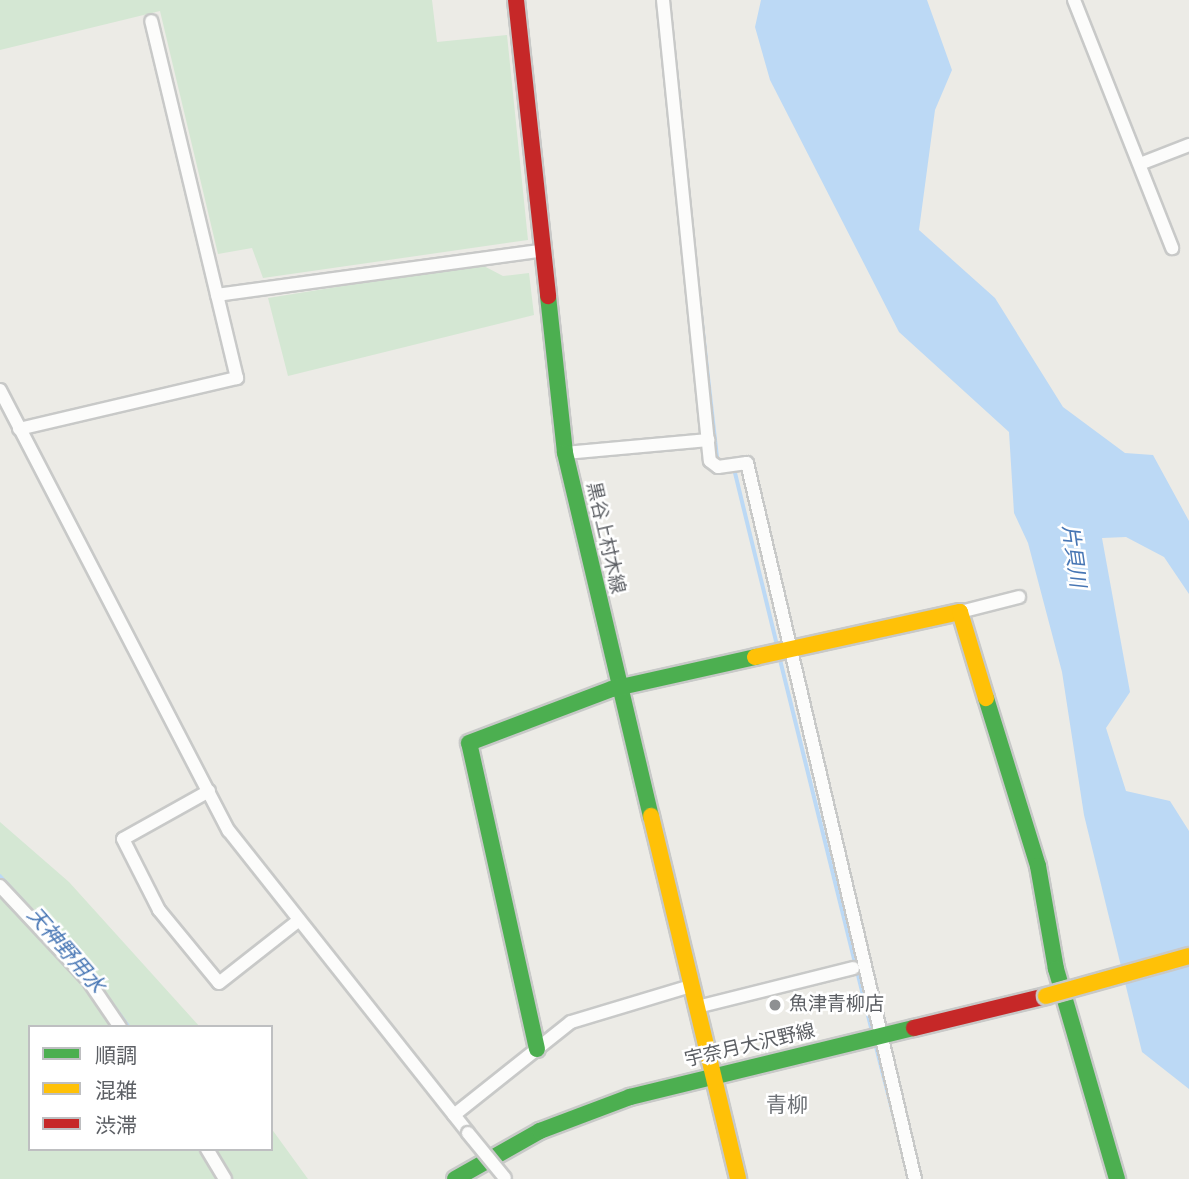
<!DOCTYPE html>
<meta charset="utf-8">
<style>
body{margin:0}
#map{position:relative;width:1189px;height:1179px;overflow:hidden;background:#ecebe6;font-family:Karla,"Noto Sans JP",sans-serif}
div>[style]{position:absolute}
.green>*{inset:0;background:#d4e7d3}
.water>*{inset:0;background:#bcd9f5}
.stream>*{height:3.5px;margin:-1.75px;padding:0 1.75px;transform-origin:1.75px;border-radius:1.75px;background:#bcd9f5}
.roads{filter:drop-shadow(2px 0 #c8c9c8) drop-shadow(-2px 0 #c8c9c8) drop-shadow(0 2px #c8c9c8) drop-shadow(0 -2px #c8c9c8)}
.street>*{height:12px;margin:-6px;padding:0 6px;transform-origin:6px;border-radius:6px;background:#fcfcfb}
.fast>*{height:16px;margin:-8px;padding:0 8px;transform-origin:8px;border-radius:8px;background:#4caf50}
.slow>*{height:16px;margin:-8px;padding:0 8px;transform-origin:8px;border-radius:8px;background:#ffc107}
.jam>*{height:16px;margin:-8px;padding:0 8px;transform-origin:8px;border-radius:8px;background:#c62828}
.bridges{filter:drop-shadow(2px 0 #c8c9c8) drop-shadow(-2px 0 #c8c9c8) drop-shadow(0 2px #c8c9c8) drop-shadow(0 -2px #c8c9c8)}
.street-bridge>*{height:12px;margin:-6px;padding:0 6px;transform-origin:6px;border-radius:6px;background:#fcfcfb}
.slow-bridge>*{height:16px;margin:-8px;padding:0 8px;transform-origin:8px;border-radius:8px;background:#ffc107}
.dots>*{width:19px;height:19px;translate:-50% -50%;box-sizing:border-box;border:4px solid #fff;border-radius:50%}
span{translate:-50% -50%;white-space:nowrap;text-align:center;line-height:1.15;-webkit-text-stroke:5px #fff;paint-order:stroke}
.street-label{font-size:19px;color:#5c5f64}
.poi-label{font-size:19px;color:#5c5f64}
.left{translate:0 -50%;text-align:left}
.water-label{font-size:21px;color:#4776b4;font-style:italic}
.neighbourhood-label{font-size:21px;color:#6d7176}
.legend{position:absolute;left:28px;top:1025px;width:245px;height:126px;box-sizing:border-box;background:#fff;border:2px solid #bebfc1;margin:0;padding:9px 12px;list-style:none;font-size:21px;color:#5c5f64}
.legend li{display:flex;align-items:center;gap:14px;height:35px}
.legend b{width:35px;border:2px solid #bebfc1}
</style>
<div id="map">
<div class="green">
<i style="clip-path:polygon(0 0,432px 0,437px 42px,507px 35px,528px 240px,263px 278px,252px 248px,218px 254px,160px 11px,0 50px)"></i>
<i style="clip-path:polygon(480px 264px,503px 276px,529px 273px,534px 315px,288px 376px,268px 298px)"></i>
<i style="clip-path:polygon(0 822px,69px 882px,200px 1027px,30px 1027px,30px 1149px,271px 1149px,271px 1128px,308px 1179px,0 1179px)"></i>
</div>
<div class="water">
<i style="clip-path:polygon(761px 0,927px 0,952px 70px,935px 110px,919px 230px,995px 298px,1063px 407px,1125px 453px,1153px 455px,1189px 521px,1189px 594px,1164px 557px,1126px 537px,1102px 538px,1130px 692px,1106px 728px,1126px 791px,1170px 801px,1189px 831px,1189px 1089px,1142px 1052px,1084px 815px,1062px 672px,1028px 543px,1014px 513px,1009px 432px,899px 332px,770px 80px,755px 27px)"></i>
</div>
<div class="stream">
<i style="left:674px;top:47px;width:55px;rotate:83.8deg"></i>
<i style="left:693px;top:239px;width:223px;rotate:83.6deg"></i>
<i style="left:734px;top:467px;width:185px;rotate:76.3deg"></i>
<i style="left:780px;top:658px;width:384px;rotate:76.1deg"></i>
<i style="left:0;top:876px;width:131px;rotate:47.2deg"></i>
<i style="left:108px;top:998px;width:36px;rotate:54deg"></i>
<i style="left:876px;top:1045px;width:97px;rotate:75.7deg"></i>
</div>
<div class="roads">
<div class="street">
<i style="left:663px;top:0;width:463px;rotate:84.2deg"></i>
<i style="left:710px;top:461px;width:10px;rotate:37deg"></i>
<i style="left:718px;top:467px;width:29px;rotate:-8deg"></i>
<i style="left:747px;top:463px;width:735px;rotate:76.8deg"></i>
<i style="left:1074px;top:0;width:267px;rotate:68.4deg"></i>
<i style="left:1140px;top:164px;width:53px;rotate:-21.2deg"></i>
<i style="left:217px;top:295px;width:325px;rotate:-7.8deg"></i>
<i style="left:0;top:390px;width:497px;rotate:62.6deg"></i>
<i style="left:229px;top:831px;width:385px;rotate:51.6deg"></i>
<i style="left:19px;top:429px;width:224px;rotate:-13.2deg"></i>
<i style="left:237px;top:378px;width:367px;rotate:-103.5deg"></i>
<i style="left:565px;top:453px;width:144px;rotate:-5.2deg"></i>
<i style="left:960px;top:612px;width:61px;rotate:-14.3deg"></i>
<i style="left:209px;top:791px;width:98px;rotate:150.8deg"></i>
<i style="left:123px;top:839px;width:80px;rotate:63.1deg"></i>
<i style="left:159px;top:910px;width:94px;rotate:50.6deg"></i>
<i style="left:219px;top:983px;width:102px;rotate:-38.2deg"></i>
<i style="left:0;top:886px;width:129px;rotate:46.9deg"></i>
<i style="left:88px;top:980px;width:57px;rotate:55.8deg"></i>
<i style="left:697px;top:1007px;width:161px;rotate:-14deg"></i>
<i style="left:454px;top:1115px;width:149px;rotate:-38.5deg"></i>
<i style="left:571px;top:1022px;width:125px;rotate:-16.7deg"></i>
<i style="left:207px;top:1149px;width:35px;rotate:59deg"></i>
</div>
<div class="fast">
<i style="left:548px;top:296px;width:158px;rotate:83.8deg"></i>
<i style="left:565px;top:453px;width:373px;rotate:76.7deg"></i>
<i style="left:986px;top:698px;width:176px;rotate:72.8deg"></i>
<i style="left:1038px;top:866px;width:105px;rotate:80.1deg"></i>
<i style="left:1056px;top:969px;width:219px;rotate:73.8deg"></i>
<i style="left:537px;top:1049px;width:313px;rotate:-102.5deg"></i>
<i style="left:469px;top:743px;width:153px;rotate:-20.7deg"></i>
<i style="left:612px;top:689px;width:147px;rotate:-12.6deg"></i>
<i style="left:455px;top:1179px;width:98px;rotate:-29.5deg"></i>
<i style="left:540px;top:1131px;width:96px;rotate:-20.7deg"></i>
<i style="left:630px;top:1097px;width:292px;rotate:-13.7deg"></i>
</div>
<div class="slow">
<i style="left:755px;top:657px;width:210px;rotate:-12.4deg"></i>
<i style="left:960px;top:612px;width:90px;rotate:73.2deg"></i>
<i style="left:651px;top:816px;width:373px;rotate:76.5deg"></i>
</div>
<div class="jam">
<i style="left:516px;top:0;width:298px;rotate:83.8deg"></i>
<i style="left:914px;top:1028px;width:136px;rotate:-13.6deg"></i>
</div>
</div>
<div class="bridges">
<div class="street-bridge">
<i style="left:468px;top:1133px;width:58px;rotate:50.6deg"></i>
</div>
<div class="slow-bridge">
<i style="left:1046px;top:996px;width:148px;rotate:-15.6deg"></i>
</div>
</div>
<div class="dots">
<i style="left:775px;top:1005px;background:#8e9092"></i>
</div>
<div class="street-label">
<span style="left:605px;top:538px;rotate:77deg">黒谷上村木線</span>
<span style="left:750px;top:1046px;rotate:-13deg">宇奈月大沢野線</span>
</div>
<div class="poi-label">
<span class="left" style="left:789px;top:1005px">魚津青柳店</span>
</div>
<div class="water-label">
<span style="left:1074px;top:556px;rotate:82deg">片貝川</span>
<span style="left:66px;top:950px;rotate:49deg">天神野用水</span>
</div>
<div class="neighbourhood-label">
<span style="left:787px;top:1105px">青柳</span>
</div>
<ul class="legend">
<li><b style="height:9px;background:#4caf50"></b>順調</li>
<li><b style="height:9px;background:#ffc107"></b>混雑</li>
<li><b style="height:9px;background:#c62828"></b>渋滞</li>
</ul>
</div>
